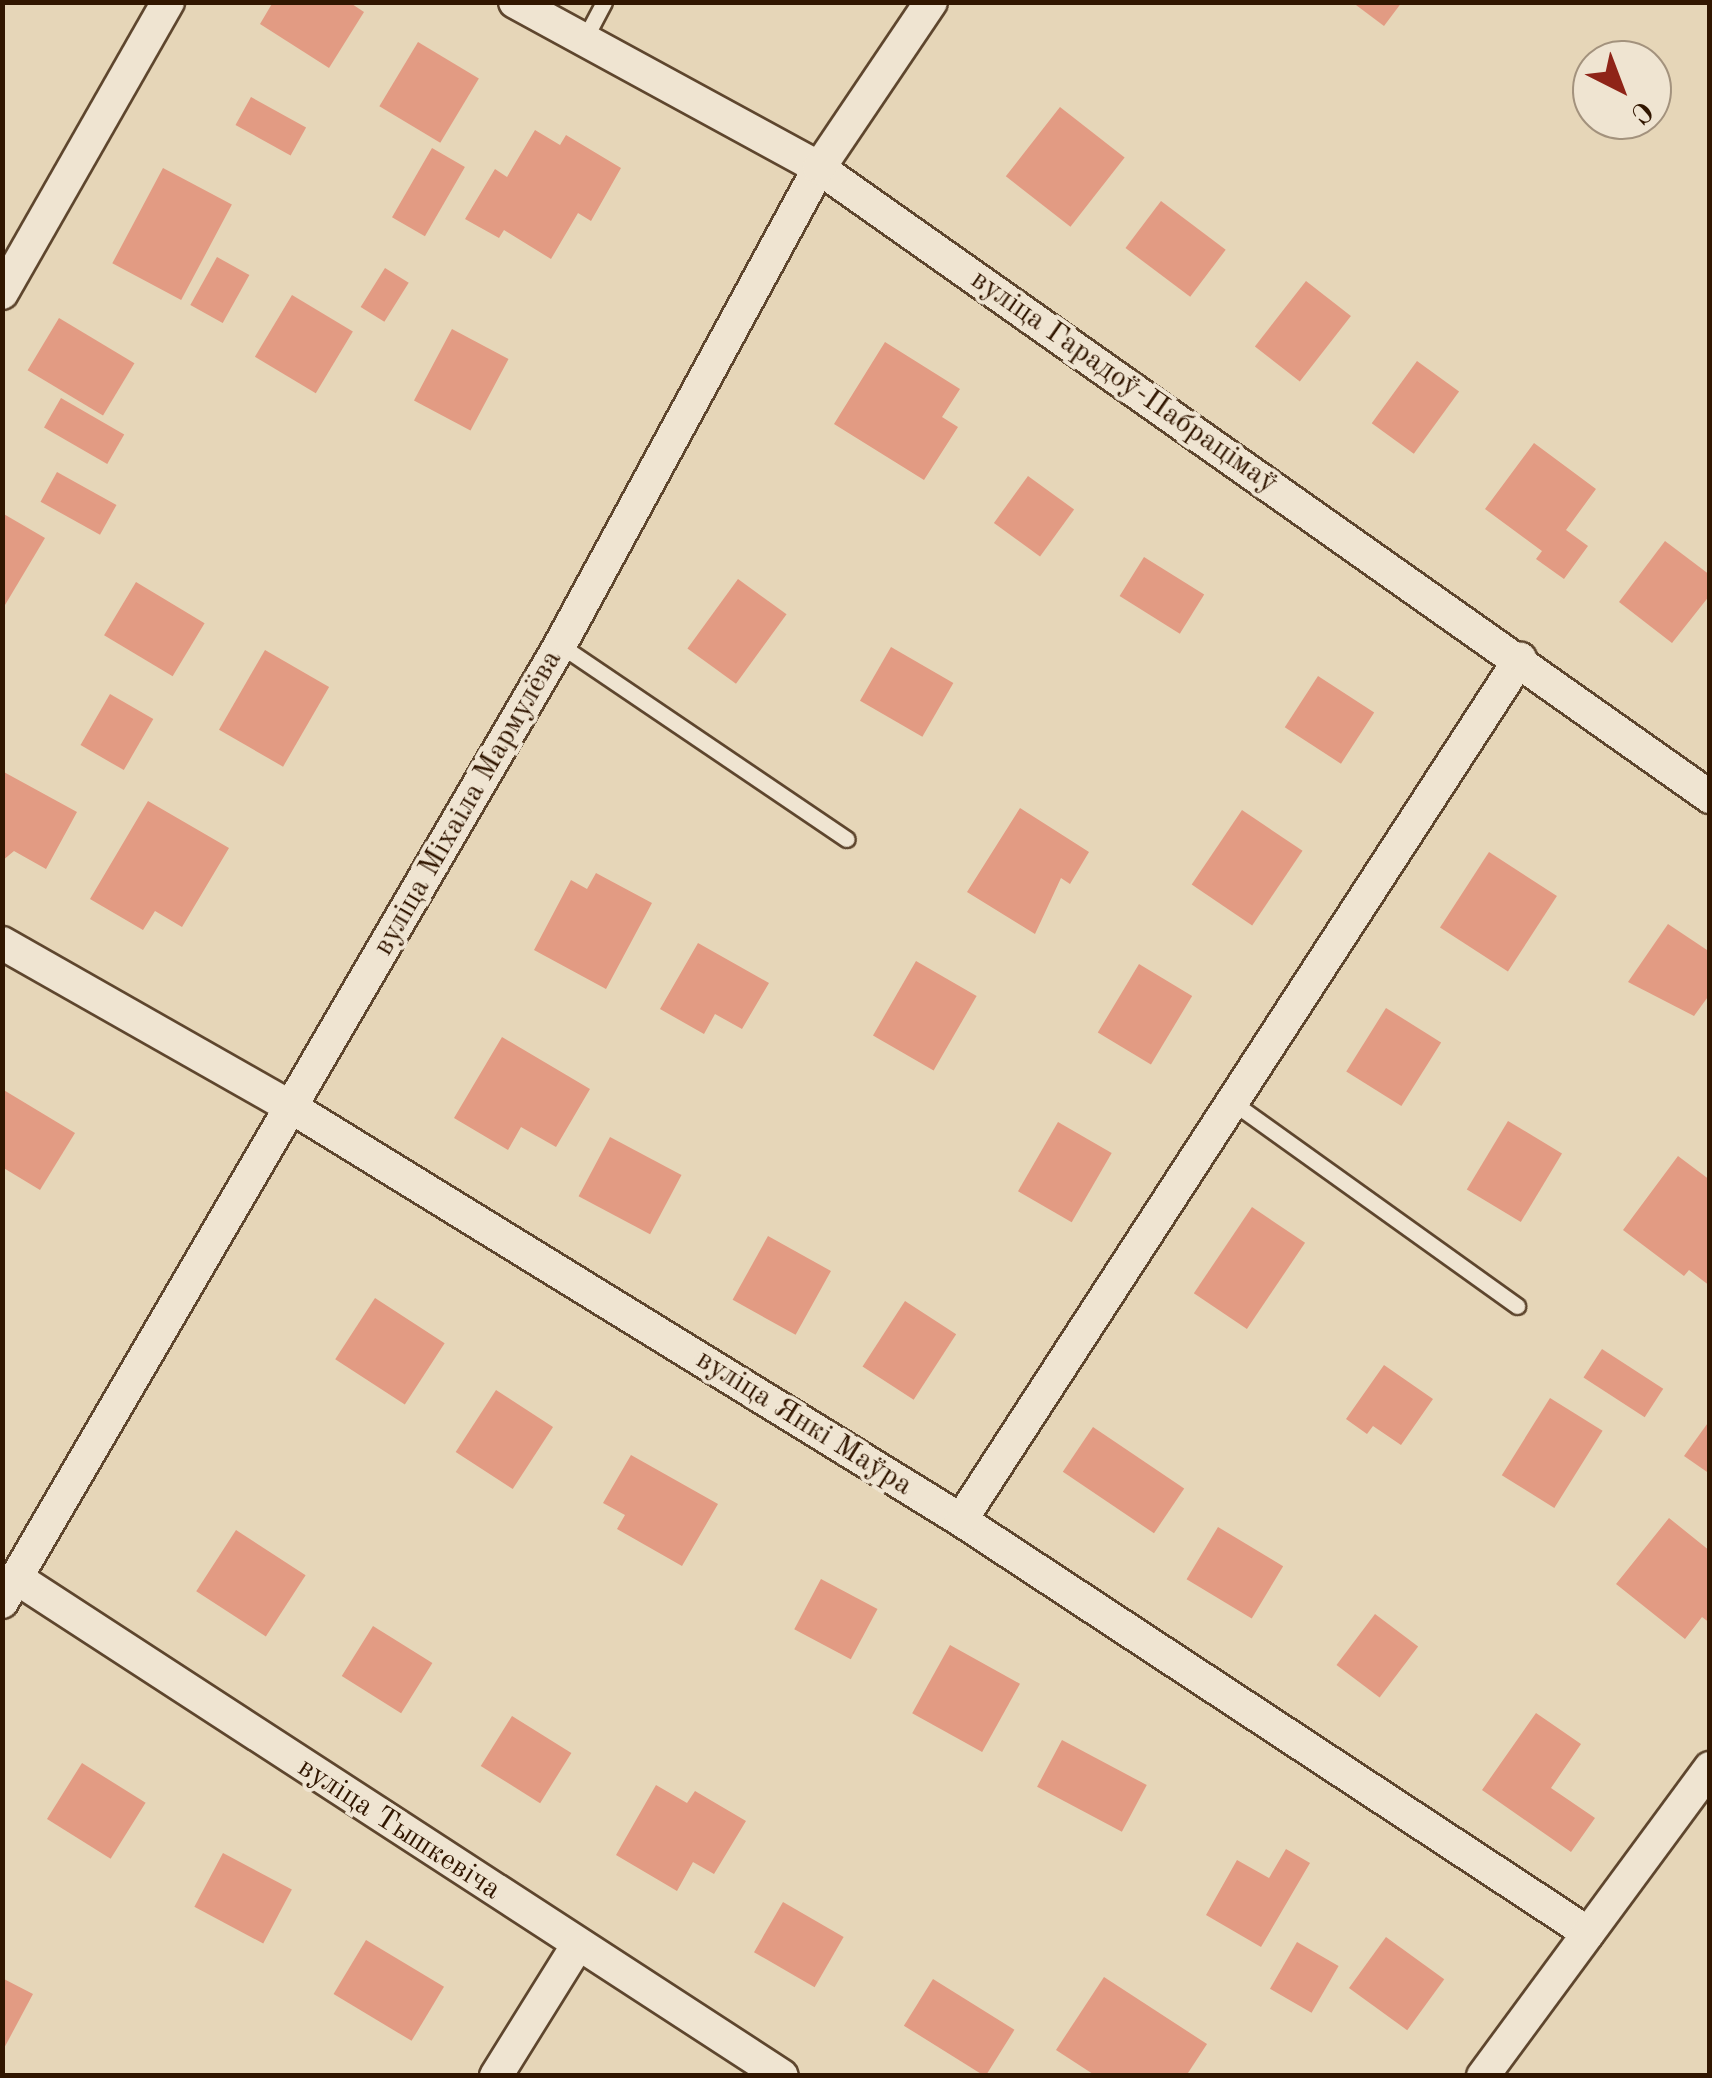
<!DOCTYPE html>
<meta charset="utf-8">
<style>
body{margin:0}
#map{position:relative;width:1712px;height:2078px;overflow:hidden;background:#e6d6b8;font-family:"Old Standard TT",serif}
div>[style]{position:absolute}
.building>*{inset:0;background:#e29b83;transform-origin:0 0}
.roads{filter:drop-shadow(2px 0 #5e462e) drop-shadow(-2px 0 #5e462e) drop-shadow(0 2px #5e462e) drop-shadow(0 -2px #5e462e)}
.lane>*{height:15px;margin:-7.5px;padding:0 7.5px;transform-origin:7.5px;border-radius:7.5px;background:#efe4d1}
.street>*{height:32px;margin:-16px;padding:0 16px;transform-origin:16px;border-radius:16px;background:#efe4d1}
span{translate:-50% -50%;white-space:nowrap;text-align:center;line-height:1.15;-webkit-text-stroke:8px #efe4d1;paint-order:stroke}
.street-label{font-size:30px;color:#311600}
.frame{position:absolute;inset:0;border:5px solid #311600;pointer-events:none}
.north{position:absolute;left:1572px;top:40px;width:100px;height:100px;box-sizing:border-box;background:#efe4d1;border:2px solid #a3927d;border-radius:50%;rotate:138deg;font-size:28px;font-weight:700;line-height:40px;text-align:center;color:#311600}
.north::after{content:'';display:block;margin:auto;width:35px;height:45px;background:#8f2418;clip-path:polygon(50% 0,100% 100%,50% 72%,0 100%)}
</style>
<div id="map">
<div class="building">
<i style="clip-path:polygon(273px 2px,349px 2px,364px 12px,329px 68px,260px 24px)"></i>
<i style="clip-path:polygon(1352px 2px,1402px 2px,1384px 26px)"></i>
<i style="left:418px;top:42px;width:71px;height:75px;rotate:31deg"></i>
<i style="left:251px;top:97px;width:63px;height:32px;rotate:29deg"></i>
<i style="left:1060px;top:107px;width:82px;height:88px;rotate:38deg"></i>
<i style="clip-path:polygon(535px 130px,560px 145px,566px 135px,621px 168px,591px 221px,578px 213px,551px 259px,504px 230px,499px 238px,465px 219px,495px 169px,507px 177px)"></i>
<i style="left:432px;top:148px;width:38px;height:80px;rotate:30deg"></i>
<i style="left:163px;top:168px;width:78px;height:108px;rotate:28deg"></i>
<i style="left:1161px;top:201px;width:81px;height:59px;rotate:37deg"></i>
<i style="left:217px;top:257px;width:37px;height:55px;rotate:29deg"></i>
<i style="left:385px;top:268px;width:28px;height:46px;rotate:32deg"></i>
<i style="left:1306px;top:281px;width:57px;height:83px;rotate:38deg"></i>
<i style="left:292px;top:295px;width:71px;height:72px;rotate:31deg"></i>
<i style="left:59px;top:318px;width:88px;height:61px;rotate:31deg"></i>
<i style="left:452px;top:329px;width:64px;height:81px;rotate:28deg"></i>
<i style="clip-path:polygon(885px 342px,960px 389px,942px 417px,958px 427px,924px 480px,834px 424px)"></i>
<i style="left:1417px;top:361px;width:52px;height:77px;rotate:36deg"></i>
<i style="left:61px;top:398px;width:73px;height:34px;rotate:30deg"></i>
<i style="clip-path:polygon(1534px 443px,1596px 489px,1566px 530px,1588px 546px,1564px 579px,1536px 559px,1542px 551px,1485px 509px)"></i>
<i style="left:57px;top:472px;width:68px;height:34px;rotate:29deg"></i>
<i style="left:1028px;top:476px;width:57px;height:58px;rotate:36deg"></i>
<i style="clip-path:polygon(2px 513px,45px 538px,5px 605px,2px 604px)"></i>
<i style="clip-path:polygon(1665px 541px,1710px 575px,1710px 595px,1672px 643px,1619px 602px)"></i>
<i style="left:1144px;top:557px;width:71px;height:46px;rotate:32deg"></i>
<i style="left:738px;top:579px;width:60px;height:86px;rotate:36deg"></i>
<i style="left:136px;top:582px;width:80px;height:62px;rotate:31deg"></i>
<i style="left:891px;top:647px;width:72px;height:62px;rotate:30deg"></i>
<i style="left:265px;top:650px;width:74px;height:92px;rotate:30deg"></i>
<i style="left:1318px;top:676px;width:67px;height:61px;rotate:33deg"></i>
<i style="left:110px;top:694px;width:50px;height:59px;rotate:30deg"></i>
<i style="clip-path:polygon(2px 771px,77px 812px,46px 869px,14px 851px,2px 861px)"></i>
<i style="clip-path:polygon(148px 801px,229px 848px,182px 927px,155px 911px,143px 930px,90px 899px)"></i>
<i style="clip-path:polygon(1020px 808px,1089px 852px,1070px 884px,1061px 878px,1035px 934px,967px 892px)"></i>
<i style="left:1242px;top:810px;width:73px;height:90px;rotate:34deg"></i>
<i style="left:1489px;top:852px;width:81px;height:90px;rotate:33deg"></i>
<i style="clip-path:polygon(596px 873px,652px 903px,606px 989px,534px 950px,571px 880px,587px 889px)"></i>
<i style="clip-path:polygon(1668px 924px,1710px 952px,1710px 994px,1694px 1016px,1628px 982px)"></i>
<i style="clip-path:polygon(698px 943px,769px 983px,742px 1029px,715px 1014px,704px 1034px,660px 1009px)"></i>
<i style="left:916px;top:961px;width:70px;height:86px;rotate:30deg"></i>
<i style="left:1139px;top:964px;width:62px;height:80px;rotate:31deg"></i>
<i style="left:1386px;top:1008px;width:65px;height:75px;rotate:32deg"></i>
<i style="clip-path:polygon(502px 1037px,590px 1089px,556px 1147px,521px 1127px,508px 1150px,454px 1118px)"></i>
<i style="clip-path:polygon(2px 1089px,75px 1133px,40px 1190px,2px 1167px)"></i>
<i style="left:1508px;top:1121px;width:63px;height:80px;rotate:31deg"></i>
<i style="left:1058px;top:1122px;width:62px;height:80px;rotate:30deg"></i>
<i style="left:610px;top:1137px;width:81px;height:67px;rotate:28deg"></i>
<i style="clip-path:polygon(1678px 1156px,1710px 1180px,1710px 1286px,1689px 1270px,1684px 1276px,1623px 1230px)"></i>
<i style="left:1252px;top:1207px;width:64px;height:104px;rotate:34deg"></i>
<i style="left:768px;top:1236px;width:72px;height:73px;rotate:29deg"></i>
<i style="left:375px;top:1298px;width:83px;height:73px;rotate:33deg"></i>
<i style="left:905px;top:1301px;width:61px;height:78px;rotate:33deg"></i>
<i style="left:1602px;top:1349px;width:73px;height:34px;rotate:33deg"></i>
<i style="clip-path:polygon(1384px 1365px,1433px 1399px,1401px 1445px,1373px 1426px,1367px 1434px,1346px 1419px)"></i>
<i style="left:496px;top:1390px;width:68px;height:74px;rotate:33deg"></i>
<i style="left:1550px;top:1398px;width:62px;height:91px;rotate:32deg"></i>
<i style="clip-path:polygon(1710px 1420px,1710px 1474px,1684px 1456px)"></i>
<i style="left:1093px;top:1427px;width:110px;height:54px;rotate:34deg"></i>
<i style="clip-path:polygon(631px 1455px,718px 1504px,682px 1566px,617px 1529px,625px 1515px,603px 1503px)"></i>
<i style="clip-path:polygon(1669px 1518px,1710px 1551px,1710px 1623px,1702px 1617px,1685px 1639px,1616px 1584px)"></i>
<i style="left:1218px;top:1527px;width:76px;height:61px;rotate:31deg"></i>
<i style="left:236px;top:1530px;width:83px;height:73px;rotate:33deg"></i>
<i style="left:821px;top:1579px;width:64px;height:57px;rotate:28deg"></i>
<i style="left:1375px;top:1614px;width:54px;height:64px;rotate:37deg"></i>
<i style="left:373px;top:1626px;width:70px;height:59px;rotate:32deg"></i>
<i style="left:950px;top:1645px;width:80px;height:78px;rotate:29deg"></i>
<i style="clip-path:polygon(1536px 1713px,1581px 1744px,1551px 1788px,1595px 1818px,1571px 1852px,1482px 1790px)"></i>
<i style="left:512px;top:1716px;width:70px;height:59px;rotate:32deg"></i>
<i style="left:1062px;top:1740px;width:96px;height:53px;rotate:28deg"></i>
<i style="left:82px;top:1763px;width:75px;height:66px;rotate:32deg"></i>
<i style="clip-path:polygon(656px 1785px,687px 1803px,695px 1791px,746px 1821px,714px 1874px,693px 1862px,677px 1891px,616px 1855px)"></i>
<i style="clip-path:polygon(1286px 1849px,1310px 1863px,1261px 1947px,1206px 1915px,1237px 1860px,1269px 1878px)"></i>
<i style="left:223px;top:1853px;width:78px;height:61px;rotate:28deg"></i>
<i style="left:783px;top:1902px;width:70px;height:58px;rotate:30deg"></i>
<i style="left:1386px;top:1937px;width:72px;height:63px;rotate:36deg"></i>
<i style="left:366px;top:1940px;width:91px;height:63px;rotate:31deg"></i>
<i style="left:1297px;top:1942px;width:48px;height:54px;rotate:30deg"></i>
<i style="clip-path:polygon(1104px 1977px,1207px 2044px,1186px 2076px,1096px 2076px,1056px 2050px)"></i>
<i style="clip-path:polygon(2px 1978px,33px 1994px,2px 2052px)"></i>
<i style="left:933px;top:1979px;width:96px;height:55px;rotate:32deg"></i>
</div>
<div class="roads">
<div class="lane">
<i style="left:584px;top:40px;width:43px;rotate:-62.2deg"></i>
<i style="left:560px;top:645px;width:346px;rotate:34.1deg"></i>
<i style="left:1235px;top:1104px;width:347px;rotate:35.6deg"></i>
</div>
<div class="street">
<i style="left:515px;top:2px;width:346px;rotate:28.6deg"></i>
<i style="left:819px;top:168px;width:1091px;rotate:35.22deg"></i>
<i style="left:2px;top:293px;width:335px;rotate:-60.3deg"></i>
<i style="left:2px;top:943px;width:332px;rotate:29.6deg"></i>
<i style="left:291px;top:1107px;width:787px;rotate:31.65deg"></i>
<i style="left:961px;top:1520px;width:751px;rotate:33.37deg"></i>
<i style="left:961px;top:1520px;width:1027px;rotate:-57.01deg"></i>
<i style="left:18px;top:1579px;width:911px;rotate:33.04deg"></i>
<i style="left:2px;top:1602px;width:1108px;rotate:-59.75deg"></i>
<i style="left:560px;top:645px;width:543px;rotate:-61.5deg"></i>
<i style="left:819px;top:168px;width:200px;rotate:-56deg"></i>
<i style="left:496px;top:2076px;width:153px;rotate:-58.1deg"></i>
<i style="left:1483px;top:2076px;width:383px;rotate:-53.6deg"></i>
</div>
</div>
<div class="street-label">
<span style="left:1124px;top:382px;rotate:35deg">вуліца Гарадоў-Пабрацімаў</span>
<span style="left:468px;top:803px;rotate:-60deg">вуліца Міхаіла Мармулёва</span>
<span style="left:804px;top:1423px;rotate:32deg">вуліца Янкі Маўра</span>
<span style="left:399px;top:1829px;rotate:33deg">вуліца Тышкевіча</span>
</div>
<div class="frame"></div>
<div class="north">С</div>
</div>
